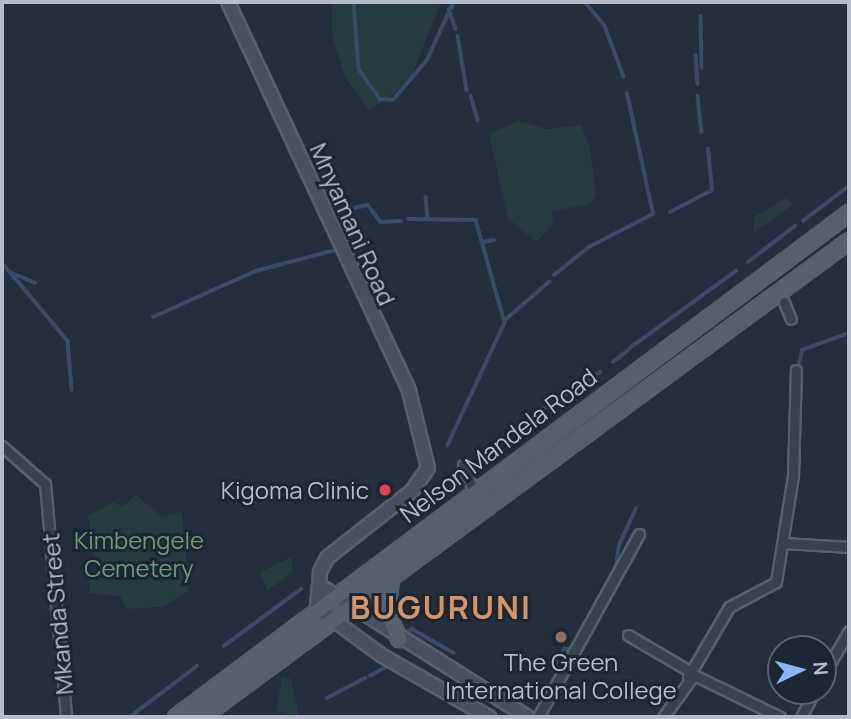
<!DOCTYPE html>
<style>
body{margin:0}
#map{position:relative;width:851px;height:719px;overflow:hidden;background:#242f3e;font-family:Manrope,sans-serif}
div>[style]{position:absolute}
.green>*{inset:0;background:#263c3f}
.stream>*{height:3.5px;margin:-1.75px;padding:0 1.75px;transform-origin:1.75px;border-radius:1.75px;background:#394c67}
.roads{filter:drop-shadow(2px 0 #565f6c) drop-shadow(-2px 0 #565f6c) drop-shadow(0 2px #565f6c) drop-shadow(0 -2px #565f6c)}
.street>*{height:9px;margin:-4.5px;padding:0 4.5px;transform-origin:4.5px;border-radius:4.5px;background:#38414e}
.secondary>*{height:12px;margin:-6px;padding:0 6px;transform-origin:6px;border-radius:6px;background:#465061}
.primary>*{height:14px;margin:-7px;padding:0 7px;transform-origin:7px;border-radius:7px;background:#56606e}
.dots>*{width:19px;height:19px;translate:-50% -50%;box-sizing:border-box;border:4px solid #1d2633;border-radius:50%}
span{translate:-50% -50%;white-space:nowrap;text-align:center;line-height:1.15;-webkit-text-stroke:6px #1d2633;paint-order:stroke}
.street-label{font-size:24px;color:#b4bcc9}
.poi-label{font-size:24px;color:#b4bcc9}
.right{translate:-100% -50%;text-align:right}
.park-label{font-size:24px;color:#6b9a76}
.district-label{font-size:32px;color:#d59563;font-weight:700;letter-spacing:2px}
.frame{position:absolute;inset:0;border:4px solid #b4bcc9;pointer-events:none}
.north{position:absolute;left:767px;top:635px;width:70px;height:70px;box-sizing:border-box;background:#1d2633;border:2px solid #59626f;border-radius:50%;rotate:85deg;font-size:19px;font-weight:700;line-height:28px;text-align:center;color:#b4bcc9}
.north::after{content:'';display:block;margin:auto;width:24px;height:32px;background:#8ab4f8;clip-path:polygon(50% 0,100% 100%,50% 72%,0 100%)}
</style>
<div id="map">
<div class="green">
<i style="clip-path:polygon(332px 2px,441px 2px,409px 83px,369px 110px,345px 78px,332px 35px)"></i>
<i style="clip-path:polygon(519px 121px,546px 129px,581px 125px,590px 147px,596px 196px,590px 204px,552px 211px,553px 226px,536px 242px,508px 218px,489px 134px)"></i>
<i style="clip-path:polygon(786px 198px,793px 205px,754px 232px,754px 217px)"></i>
<i style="clip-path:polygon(136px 495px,161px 516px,182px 512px,189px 591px,162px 607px,126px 609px,120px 596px,90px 593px,88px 577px,98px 573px,88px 516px,114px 502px,122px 507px)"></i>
<i style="clip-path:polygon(292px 557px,293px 572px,267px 591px,260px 572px)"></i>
<i style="clip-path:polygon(282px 677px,291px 679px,299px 717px,276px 711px)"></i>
</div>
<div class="stream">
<i style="left:354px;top:2px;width:67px;rotate:85.7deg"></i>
<i style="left:359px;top:69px;width:37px;rotate:55deg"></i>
<i style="left:380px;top:99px;width:12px;rotate:5deg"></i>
<i style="left:585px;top:2px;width:31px;rotate:50deg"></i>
<i style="left:605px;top:26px;width:54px;rotate:69.6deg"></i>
<i style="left:452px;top:8px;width:2px;rotate:-90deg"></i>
<i style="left:449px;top:9px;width:21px;rotate:71deg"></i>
<i style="left:701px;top:16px;width:52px;rotate:88.9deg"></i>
<i style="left:458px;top:36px;width:55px;rotate:80.5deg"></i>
<i style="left:696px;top:55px;width:29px;rotate:86deg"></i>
<i style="left:249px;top:61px;width:63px;rotate:65.5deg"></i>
<i style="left:471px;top:96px;width:25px;rotate:74deg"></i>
<i style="left:698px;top:96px;width:36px;rotate:84deg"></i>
<i style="left:394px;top:99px;width:51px;rotate:-49.8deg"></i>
<i style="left:427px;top:60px;width:53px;rotate:-65.4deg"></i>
<i style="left:325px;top:194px;width:12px;rotate:70deg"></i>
<i style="left:426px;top:197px;width:21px;rotate:85deg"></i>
<i style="left:331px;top:207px;width:6px;rotate:72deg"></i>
<i style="left:333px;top:213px;width:36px;rotate:-13deg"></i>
<i style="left:368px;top:205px;width:21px;rotate:53deg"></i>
<i style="left:381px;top:222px;width:20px;rotate:-3deg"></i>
<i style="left:670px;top:212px;width:47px;rotate:-27.6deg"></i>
<i style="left:712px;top:190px;width:41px;rotate:-95.6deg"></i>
<i style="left:408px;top:219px;width:68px;rotate:0.8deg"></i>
<i style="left:476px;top:220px;width:107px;rotate:74.3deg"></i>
<i style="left:505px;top:323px;width:135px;rotate:115deg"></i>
<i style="left:803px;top:221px;width:58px;rotate:-37.3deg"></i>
<i style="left:483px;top:242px;width:11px;rotate:-10deg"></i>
<i style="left:748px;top:262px;width:59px;rotate:-37.5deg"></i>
<i style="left:2px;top:263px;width:20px;rotate:49deg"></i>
<i style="left:12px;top:273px;width:25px;rotate:23deg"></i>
<i style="left:554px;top:275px;width:45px;rotate:-38.7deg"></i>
<i style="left:589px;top:247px;width:72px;rotate:-27.3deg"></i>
<i style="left:653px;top:214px;width:123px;rotate:-102.2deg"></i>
<i style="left:17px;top:280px;width:80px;rotate:50.1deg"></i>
<i style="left:68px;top:341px;width:49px;rotate:85.3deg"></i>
<i style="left:360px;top:299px;width:24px;rotate:66deg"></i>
<i style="left:153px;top:317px;width:113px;rotate:-24.1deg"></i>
<i style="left:256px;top:271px;width:86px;rotate:-14.8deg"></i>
<i style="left:504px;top:321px;width:60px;rotate:-40.9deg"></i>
<i style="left:630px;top:348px;width:131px;rotate:-36deg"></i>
<i style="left:613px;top:362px;width:18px;rotate:-38deg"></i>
<i style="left:798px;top:369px;width:19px;rotate:-78deg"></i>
<i style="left:802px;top:350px;width:50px;rotate:-19.9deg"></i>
<i style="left:530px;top:418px;width:84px;rotate:-33.3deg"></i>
<i style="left:482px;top:453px;width:49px;rotate:-35.9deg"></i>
<i style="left:784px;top:506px;width:23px;rotate:-80deg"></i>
<i style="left:615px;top:577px;width:32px;rotate:-83deg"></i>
<i style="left:619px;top:545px;width:40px;rotate:-65deg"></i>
<i style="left:750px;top:591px;width:23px;rotate:-25deg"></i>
<i style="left:405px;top:634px;width:9px;rotate:-36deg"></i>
<i style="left:412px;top:629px;width:48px;rotate:29.7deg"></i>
<i style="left:224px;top:646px;width:96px;rotate:-36.5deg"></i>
<i style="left:553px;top:670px;width:24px;rotate:-62deg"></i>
<i style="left:564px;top:649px;width:9px"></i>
<i style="left:370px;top:676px;width:22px;rotate:-30deg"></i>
<i style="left:327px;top:698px;width:43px;rotate:-27.8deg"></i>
<i style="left:130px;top:717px;width:84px;rotate:-37.3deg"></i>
</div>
<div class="roads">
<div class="street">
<i style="left:784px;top:302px;width:18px;rotate:68deg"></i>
<i style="left:2px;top:446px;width:57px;rotate:41.5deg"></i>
<i style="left:45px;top:484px;width:234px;rotate:84.8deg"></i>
<i style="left:463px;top:465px;width:29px;rotate:68deg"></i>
<i style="left:784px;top:543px;width:65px;rotate:3.5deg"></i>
<i style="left:628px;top:635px;width:73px;rotate:30.4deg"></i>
<i style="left:823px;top:675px;width:51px;rotate:-59.4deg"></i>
<i style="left:688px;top:677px;width:81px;rotate:-59.6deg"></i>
<i style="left:729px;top:607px;width:53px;rotate:-28deg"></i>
<i style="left:776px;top:582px;width:107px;rotate:-80.9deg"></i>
<i style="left:793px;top:476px;width:106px;rotate:-88.4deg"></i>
<i style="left:538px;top:717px;width:209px;rotate:-61.1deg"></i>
<i style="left:663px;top:717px;width:52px;rotate:-53.6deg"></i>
<i style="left:694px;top:675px;width:96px;rotate:26deg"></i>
<i style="left:801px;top:717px;width:30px;rotate:-62deg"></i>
</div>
<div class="secondary">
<i style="left:228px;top:2px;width:429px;rotate:65deg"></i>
<i style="left:409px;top:391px;width:79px;rotate:76.1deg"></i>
<i style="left:428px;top:468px;width:28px;rotate:125deg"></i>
<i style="left:412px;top:491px;width:108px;rotate:141.8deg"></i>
<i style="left:327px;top:558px;width:16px;rotate:117deg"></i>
<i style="left:320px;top:572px;width:36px;rotate:95deg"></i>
<i style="left:317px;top:608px;width:79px;rotate:36.3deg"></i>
<i style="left:381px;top:655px;width:125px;rotate:29.9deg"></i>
<i style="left:319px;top:585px;width:247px;rotate:32.3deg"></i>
</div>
<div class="primary">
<i style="left:392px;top:575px;width:37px;rotate:98deg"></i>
<i style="left:387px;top:612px;width:30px;rotate:66deg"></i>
<i style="left:176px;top:717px;width:841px;rotate:-36.83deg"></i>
<i style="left:202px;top:717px;width:803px;rotate:-36.34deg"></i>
</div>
</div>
<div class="dots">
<i style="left:385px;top:490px;background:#e0444e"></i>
<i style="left:561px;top:637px;background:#8d6e63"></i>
</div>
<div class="street-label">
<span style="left:353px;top:224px;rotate:66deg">Mnyamani Road</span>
<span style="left:498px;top:445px;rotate:-37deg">Nelson Mandela Road</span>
<span style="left:57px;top:614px;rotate:-95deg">Mkanda Street</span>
</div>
<div class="poi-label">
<span class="right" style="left:369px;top:490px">Kigoma Clinic</span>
<span style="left:561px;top:676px">The Green<br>International College</span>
</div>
<div class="park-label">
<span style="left:139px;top:554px">Kimbengele<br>Cemetery</span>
</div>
<div class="district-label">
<span style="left:441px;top:607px">BUGURUNI</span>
</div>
<div class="frame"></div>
<div class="north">N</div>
</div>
